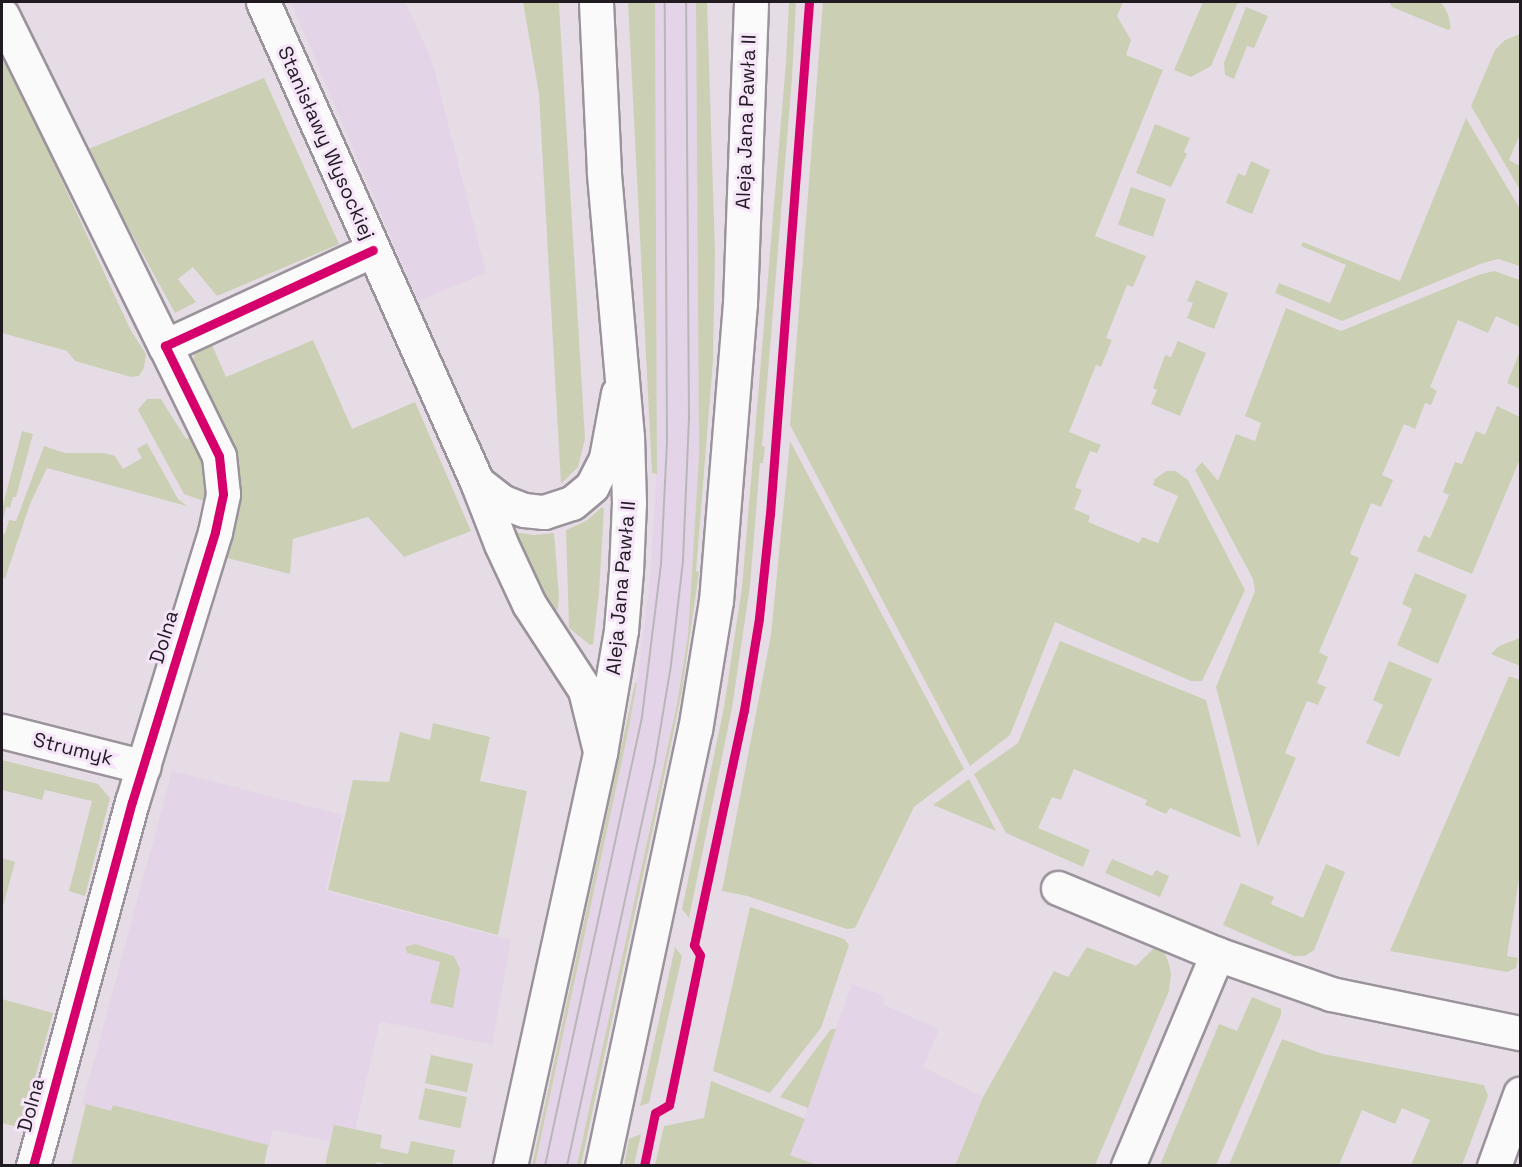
<!DOCTYPE html>
<meta charset="utf-8">
<style>
body{margin:0}
#map{position:relative;width:1522px;height:1167px;overflow:hidden;background:#e6dce6;font-family:"Space Grotesk",sans-serif}
div>[style]{position:absolute}
.built>*{inset:0;background:#e4d4e7}
.green>*{inset:0;background:#cbd0b5;transform-origin:0 0}
.roads{filter:drop-shadow(2px 0 #9b939b) drop-shadow(-2px 0 #9b939b) drop-shadow(0 2px #9b939b) drop-shadow(0 -2px #9b939b)}
.minor>*{height:33px;margin:-16.5px;padding:0 16.5px;transform-origin:16.5px;border-radius:16.5px;background:#fbfafb}
.major>*{height:33px;margin:-16.5px;padding:0 16.5px;transform-origin:16.5px;border-radius:16.5px;background:#fbfafb}
.tram>*{height:1.5px;margin:-0.75px;padding:0 0.75px;transform-origin:0.75px;border-radius:0.75px;background:#b8b6b9}
.cycleway>*{height:9px;margin:-4.5px;padding:0 4.5px;transform-origin:4.5px;border-radius:4.5px;background:#d6006c}
span{translate:-50% -50%;white-space:nowrap;text-align:center;line-height:1.15;-webkit-text-stroke:6px #f6e5f9;paint-order:stroke}
.street-label{font-size:20px;color:#201a21}
.frame{position:absolute;inset:0;border:3px solid #201a21;pointer-events:none}
</style>
<div id="map">
<div class="built">
<i style="clip-path:polygon(291px 2px,405px 2px,432px 60px,486px 273px,418px 301px)"></i>
<i style="clip-path:polygon(655px 2px,696px 2px,699px 456px,688px 635px,677px 704px,577px 1165px,535px 1166px,626px 742px,637px 683px,650px 582px,657px 460px)"></i>
<i style="clip-path:polygon(172px 771px,343px 815px,326px 891px,511px 940px,492px 1045px,380px 1021px,355px 1130px,333px 1142px,273px 1130px,269px 1147px,82px 1105px)"></i>
<i style="clip-path:polygon(852px 984px,884px 996px,884px 1005px,939px 1029px,923px 1067px,983px 1097px,955px 1165px,817px 1165px,790px 1155px)"></i>
</div>
<div class="green">
<i style="clip-path:polygon(523px 2px,559px 2px,559px 4px,585px 439px,578px 467px,561px 484px,539px 94px)"></i>
<i style="clip-path:polygon(628px 2px,655px 2px,657px 474px,652px 473px)"></i>
<i style="clip-path:polygon(696px 2px,707px 2px,715px 253px,713px 361px,696px 571px,699px 572px,682px 691px,669px 754px,581px 1165px,577px 1165px,677px 704px,688px 635px,699px 456px)"></i>
<i style="clip-path:polygon(789px 2px,796px 2px,792px 78px,762px 446px,765px 447px,763px 463px,760px 463px,750px 586px,732px 708px,689px 918px,682px 909px,724px 707px,742px 587px,786px 62px)"></i>
<i style="clip-path:polygon(823px 2px,1123px 2px,1117px 16px,1131px 40px,1126px 55px,1163px 70px,1095px 236px,1146px 256px,1133px 287px,1127px 285px,1106px 338px,1112px 340px,1101px 367px,1096px 365px,1069px 432px,1101px 445px,1097px 453px,1090px 451px,1075px 487px,1082px 490px,1074px 509px,1090px 516px,1088px 522px,1139px 543px,1142px 537px,1158px 543px,1178px 496px,1153px 485px,1155px 479px,1166px 471px,1175px 471px,1188px 480px,1245px 590px,1202px 681px,1191px 681px,1055px 622px,1010px 735px,970px 766px,790px 425px)"></i>
<i style="clip-path:polygon(1203px 2px,1238px 2px,1211px 66px,1191px 77px,1174px 70px)"></i>
<i style="clip-path:polygon(1389px 2px,1441px 2px,1448px 14px,1451px 28px,1448px 30px,1392px 7px)"></i>
<i style="clip-path:polygon(1246px 7px,1268px 16px,1254px 48px,1247px 46px,1234px 79px,1225px 75px,1224px 63px)"></i>
<i style="clip-path:polygon(1520px 34px,1520px 134px,1509px 160px,1520px 166px,1520px 190px,1471px 106px,1495px 50px,1505px 40px)"></i>
<i style="clip-path:polygon(2px 50px,130px 329px,146px 354px,144px 368px,139px 376px,131px 377px,75px 361px,67px 351px,2px 333px)"></i>
<i style="clip-path:polygon(264px 78px,339px 244px,217px 296px,193px 267px,178px 279px,196px 302px,175px 313px,86px 150px)"></i>
<i style="clip-path:polygon(1466px 118px,1520px 209px,1520px 266px,1498px 259px,1480px 264px,1342px 321px,1275px 293px,1279px 283px,1330px 303px,1346px 265px,1301px 246px,1303px 242px,1400px 281px)"></i>
<i style="clip-path:polygon(1155px 124px,1190px 138px,1184px 152px,1187px 154px,1171px 187px,1136px 173px)"></i>
<i style="clip-path:polygon(1251px 161px,1270px 170px,1252px 214px,1226px 203px,1238px 173px,1245px 176px)"></i>
<i style="left:1131px;top:187px;width:37px;height:40px;rotate:19deg"></i>
<i style="clip-path:polygon(1494px 271px,1520px 280px,1520px 327px,1496px 316px,1488px 333px,1458px 320px,1430px 387px,1437px 391px,1431px 405px,1425px 403px,1415px 429px,1404px 424px,1382px 475px,1393px 480px,1381px 507px,1371px 503px,1350px 554px,1359px 558px,1319px 652px,1328px 657px,1317px 683px,1326px 687px,1318px 705px,1307px 701px,1285px 753px,1296px 758px,1258px 847px,1216px 687px,1255px 591px,1253px 579px,1195px 470px,1202px 462px,1218px 481px,1236px 434px,1255px 441px,1261px 423px,1245px 416px,1286px 308px,1341px 331px,1478px 275px)"></i>
<i style="clip-path:polygon(1196px 280px,1228px 293px,1214px 329px,1187px 318px,1193px 303px,1187px 301px)"></i>
<i style="clip-path:polygon(209px 338px,226px 377px,313px 340px,352px 429px,415px 402px,471px 531px,404px 557px,368px 517px,293px 539px,290px 574px,223px 557px,231px 446px,223px 426px,191px 369px,197px 344px)"></i>
<i style="clip-path:polygon(1178px 341px,1206px 353px,1180px 416px,1151px 404px,1157px 390px,1153px 388px,1165px 355px,1171px 357px)"></i>
<i style="clip-path:polygon(1520px 351px,1520px 389px,1507px 383px)"></i>
<i style="clip-path:polygon(147px 399px,161px 399px,186px 439px,194px 435px,208px 473px,204px 501px,184px 494px,138px 410px)"></i>
<i style="clip-path:polygon(1497px 406px,1520px 417px,1520px 459px,1472px 574px,1417px 551px,1424px 535px,1430px 538px,1449px 495px,1443px 492px,1455px 462px,1462px 464px,1476px 431px,1485px 435px)"></i>
<i style="clip-path:polygon(22px 431px,33px 434px,16px 497px,13px 497px,10px 508px,6px 507px,3px 520px,2px 509px)"></i>
<i style="clip-path:polygon(790px 441px,964px 769px,914px 807px,855px 928px,847px 929px,747px 896px,722px 891px,771px 635px)"></i>
<i style="clip-path:polygon(147px 443px,178px 499px,187px 506px,47px 468px,30px 504px,5px 579px,2px 577px,2px 533px,5px 534px,9px 520px,16px 521px,44px 446px,65px 453px,104px 453px,115px 456px,123px 469px,142px 458px,137px 449px)"></i>
<i style="clip-path:polygon(602px 507px,604px 509px,599px 593px,593px 644px,590px 645px,569px 628px,566px 530px,586px 521px)"></i>
<i style="clip-path:polygon(513px 532px,534px 535px,554px 533px,559px 596px,558px 608px,554px 613px,543px 599px)"></i>
<i style="clip-path:polygon(1415px 573px,1467px 595px,1438px 664px,1397px 645px,1412px 609px,1402px 604px)"></i>
<i style="clip-path:polygon(1520px 638px,1520px 666px,1491px 654px,1499px 646px)"></i>
<i style="clip-path:polygon(1060px 641px,1206px 700px,1241px 838px,1170px 808px,1166px 814px,1145px 805px,1147px 800px,1074px 769px,1061px 800px,1052px 797px,1038px 828px,1090px 850px,1083px 867px,1006px 833px,974px 774px,1018px 743px)"></i>
<i style="clip-path:polygon(1389px 661px,1432px 679px,1399px 757px,1366px 743px,1383px 705px,1373px 700px)"></i>
<i style="clip-path:polygon(1509px 676px,1520px 680px,1520px 872px,1507px 956px,1518px 958px,1516px 968px,1507px 972px,1390px 951px)"></i>
<i style="clip-path:polygon(635px 683px,637px 683px,626px 742px,535px 1165px,532px 1165px)"></i>
<i style="clip-path:polygon(433px 723px,490px 737px,480px 781px,527px 791px,498px 935px,328px 890px,353px 780px,389px 782px,400px 732px,430px 740px)"></i>
<i style="clip-path:polygon(2px 760px,98px 784px,110px 798px,85px 896px,69px 891px,92px 801px,45px 790px,42px 800px,2px 790px)"></i>
<i style="clip-path:polygon(969px 779px,996px 831px,933px 805px)"></i>
<i style="clip-path:polygon(2px 858px,15px 862px,2px 910px)"></i>
<i style="clip-path:polygon(1112px 859px,1152px 876px,1156px 870px,1169px 876px,1160px 897px,1105px 873px)"></i>
<i style="clip-path:polygon(1326px 864px,1345px 872px,1314px 950px,1305px 956px,1294px 956px,1223px 925px,1241px 883px,1274px 897px,1271px 904px,1303px 918px)"></i>
<i style="clip-path:polygon(750px 907px,844px 939px,849px 945px,821px 1028px,770px 1093px,713px 1071px)"></i>
<i style="clip-path:polygon(415px 944px,454px 956px,460px 969px,453px 1008px,430px 1003px,440px 962px,407px 953px,405px 947px)"></i>
<i style="clip-path:polygon(1156px 946px,1164px 951px,1169px 964px,1171px 974px,1169px 991px,1095px 1165px,955px 1166px,983px 1097px,1054px 971px,1068px 977px,1087px 947px,1136px 966px)"></i>
<i style="clip-path:polygon(675px 947px,682px 956px,649px 1103px,640px 1106px)"></i>
<i style="clip-path:polygon(1252px 997px,1281px 1009px,1281px 1015px,1216px 1165px,1160px 1165px,1219px 1024px,1237px 1031px)"></i>
<i style="clip-path:polygon(2px 999px,53px 1013px,21px 1128px,2px 1123px)"></i>
<i style="clip-path:polygon(831px 1029px,836px 1029px,808px 1108px,780px 1097px)"></i>
<i style="clip-path:polygon(1282px 1039px,1323px 1054px,1484px 1085px,1488px 1096px,1462px 1165px,1411px 1165px,1430px 1120px,1402px 1108px,1395px 1124px,1362px 1110px,1339px 1165px,1229px 1165px)"></i>
<i style="left:431px;top:1055px;width:43px;height:29px;rotate:12deg"></i>
<i style="clip-path:polygon(711px 1081px,805px 1119px,790px 1155px,817px 1165px,655px 1165px,664px 1126px,704px 1118px)"></i>
<i style="left:425px;top:1088px;width:43px;height:32px;rotate:12deg"></i>
<i style="clip-path:polygon(86px 1104px,111px 1111px,113px 1105px,268px 1145px,264px 1165px,71px 1165px)"></i>
<i style="clip-path:polygon(334px 1125px,382px 1135px,380px 1148px,408px 1154px,411px 1141px,455px 1150px,452px 1165px,393px 1166px,377px 1162px,376px 1165px,325px 1165px)"></i>
<i style="clip-path:polygon(641px 1134px,634px 1165px,624px 1165px,629px 1139px)"></i>
</div>
<div class="roads">
<div class="minor">
<i style="left:263px;top:2px;width:526px;rotate:65.97deg"></i>
<i style="left:477px;top:482px;width:66px;rotate:68.8deg"></i>
<i style="left:501px;top:544px;width:66px;rotate:65deg"></i>
<i style="left:529px;top:604px;width:103px;rotate:56.9deg"></i>
<i style="left:585px;top:690px;width:63px;rotate:76.2deg"></i>
<i style="left:2px;top:15px;width:369px;rotate:63.8deg"></i>
<i style="left:477px;top:482px;width:33px;rotate:38deg"></i>
<i style="left:503px;top:502px;width:22px;rotate:21deg"></i>
<i style="left:524px;top:510px;width:20px;rotate:6deg"></i>
<i style="left:544px;top:512px;width:29px;rotate:-18deg"></i>
<i style="left:572px;top:503px;width:26px;rotate:-40deg"></i>
<i style="left:592px;top:486px;width:31px;rotate:-63deg"></i>
<i style="left:606px;top:458px;width:66px;rotate:-79.5deg"></i>
<i style="left:2px;top:731px;width:146px;rotate:14.2deg"></i>
<i style="left:1058px;top:888px;width:172px;rotate:22.5deg"></i>
<i style="left:1217px;top:954px;width:121px;rotate:19.3deg"></i>
<i style="left:1331px;top:994px;width:193px;rotate:11.7deg"></i>
<i style="left:33px;top:1166px;width:377px;rotate:-74.8deg"></i>
<i style="left:132px;top:802px;width:282px;rotate:-72.9deg"></i>
<i style="left:215px;top:532px;width:39px;rotate:-78deg"></i>
<i style="left:223px;top:494px;width:38px;rotate:-96deg"></i>
<i style="left:219px;top:456px;width:123px;rotate:-116.1deg"></i>
<i style="left:165px;top:346px;width:229px;rotate:-24.8deg"></i>
<i style="left:1128px;top:1166px;width:230px;rotate:-67.2deg"></i>
<i style="left:1494px;top:1166px;width:77px;rotate:-70.1deg"></i>
</div>
<div class="major">
<i style="left:510px;top:1166px;width:423px;rotate:-77.7deg"></i>
<i style="left:600px;top:753px;width:125px;rotate:-80.3deg"></i>
<i style="left:621px;top:630px;width:59px;rotate:-85.2deg"></i>
<i style="left:626px;top:571px;width:68px;rotate:-87.5deg"></i>
<i style="left:629px;top:503px;width:66px;rotate:-91.7deg"></i>
<i style="left:627px;top:437px;width:266px;rotate:-95deg"></i>
<i style="left:604px;top:172px;width:170px;rotate:-92.7deg"></i>
<i style="left:602px;top:1166px;width:446px;rotate:-78deg"></i>
<i style="left:695px;top:730px;width:131px;rotate:-80.8deg"></i>
<i style="left:716px;top:601px;width:299px;rotate:-85.4deg"></i>
<i style="left:740px;top:303px;width:301px;rotate:-87.9deg"></i>
</div>
</div>
<div class="tram">
<i style="left:545px;top:1166px;width:459px;rotate:-77.8deg"></i>
<i style="left:642px;top:717px;width:153px;rotate:-82.9deg"></i>
<i style="left:661px;top:565px;width:124px;rotate:-87.2deg"></i>
<i style="left:667px;top:441px;width:439px;rotate:-90.3deg"></i>
<i style="left:567px;top:1166px;width:414px;rotate:-77.7deg"></i>
<i style="left:655px;top:761px;width:97px;rotate:-80.5deg"></i>
<i style="left:671px;top:665px;width:105px;rotate:-83.4deg"></i>
<i style="left:683px;top:561px;width:142px;rotate:-87.6deg"></i>
<i style="left:689px;top:419px;width:417px;rotate:-90.4deg"></i>
</div>
<div class="cycleway">
<i style="left:33px;top:1166px;width:377px;rotate:-74.8deg"></i>
<i style="left:132px;top:802px;width:282px;rotate:-72.9deg"></i>
<i style="left:215px;top:532px;width:39px;rotate:-78deg"></i>
<i style="left:223px;top:494px;width:38px;rotate:-96deg"></i>
<i style="left:219px;top:456px;width:123px;rotate:-116.1deg"></i>
<i style="left:165px;top:346px;width:229px;rotate:-24.8deg"></i>
<i style="left:644px;top:1166px;width:54px;rotate:-78.3deg"></i>
<i style="left:655px;top:1113px;width:16px;rotate:-30deg"></i>
<i style="left:669px;top:1105px;width:153px;rotate:-78.3deg"></i>
<i style="left:700px;top:955px;width:12px;rotate:-121deg"></i>
<i style="left:694px;top:945px;width:240px;rotate:-78deg"></i>
<i style="left:744px;top:710px;width:93px;rotate:-80.7deg"></i>
<i style="left:759px;top:618px;width:105px;rotate:-84deg"></i>
<i style="left:770px;top:514px;width:513px;rotate:-85.64deg"></i>
</div>
<div class="street-label">
<span style="left:746px;top:122px;rotate:-88deg">Aleja Jana Pawła II</span>
<span style="left:326px;top:143px;rotate:66deg">Stanisławy Wysockiej</span>
<span style="left:621px;top:588px;rotate:-85deg">Aleja Jana Pawła II</span>
<span style="left:164px;top:637px;rotate:-73deg">Dolna</span>
<span style="left:73px;top:749px;rotate:14deg">Strumyk</span>
<span style="left:31px;top:1105px;rotate:-75deg">Dolna</span>
</div>
<div class="frame"></div>
</div>
